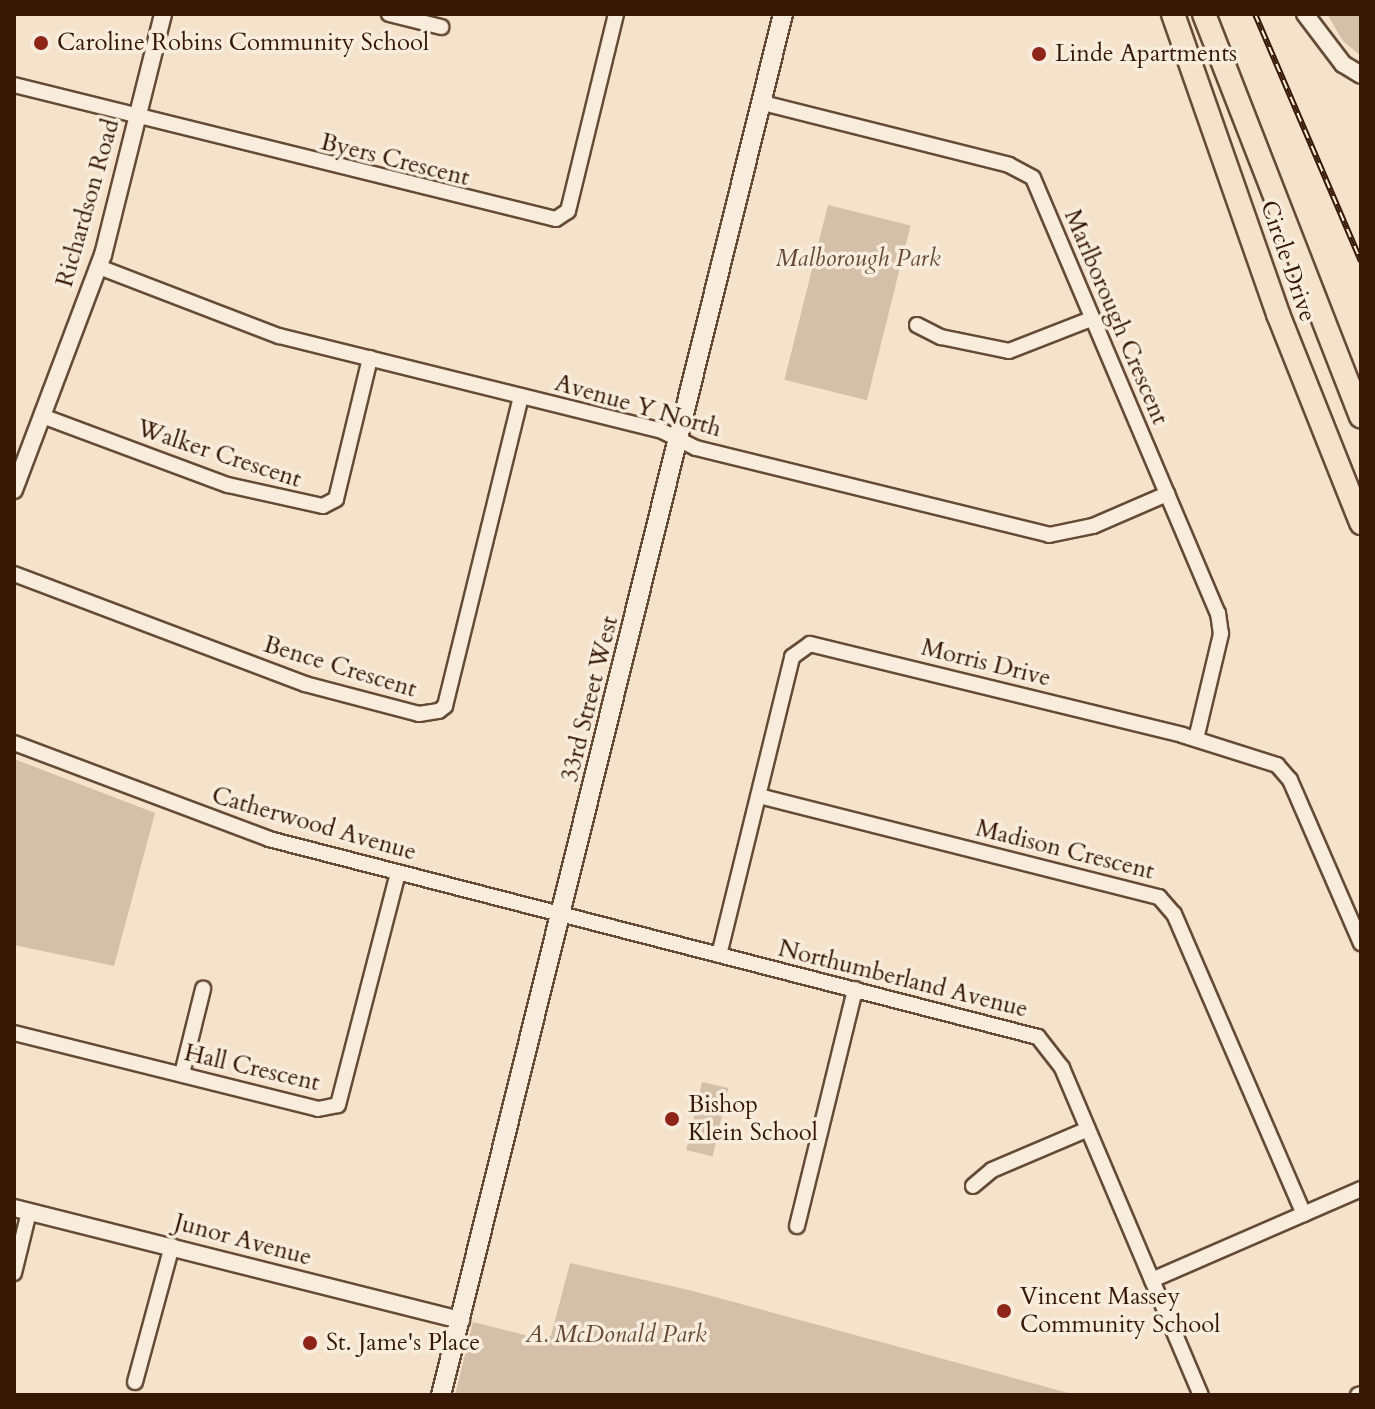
<!DOCTYPE html>
<style>
body{margin:0}
#map{position:relative;width:1375px;height:1409px;overflow:hidden;background:#f5e2ca;font-family:Cardo,serif}
div>[style]{position:absolute}
.green>*{inset:0;background:#d4bfa8;transform-origin:0 0}
.roads{filter:drop-shadow(2px 0 #654a35) drop-shadow(-2px 0 #654a35) drop-shadow(0 2px #654a35) drop-shadow(0 -2px #654a35)}
.minor>*{height:14px;margin:-7px;padding:0 7px;transform-origin:7px;border-radius:7px;background:#f8ecdd}
.tertiary>*{height:16px;margin:-8px;padding:0 8px;transform-origin:8px;border-radius:8px;background:#f8ecdd}
.secondary>*{height:18px;margin:-9px;padding:0 9px;transform-origin:9px;border-radius:9px;background:#f8ecdd}
.trunk>*{height:22px;margin:-11px;padding:0 11px;transform-origin:11px;border-radius:11px;background:#f5e2ca}
.rail>*{height:6px;margin-top:-3px;transform-origin:0;background:repeating-linear-gradient(90deg,#f8ecdd 0 9px,#351703 0 18px);box-sizing:border-box;border-block:2px solid #351703}
.dots>*{width:22px;height:22px;translate:-50% -50%;box-sizing:border-box;border:4px solid #f8ecdd;border-radius:50%}
span{translate:-50% -50%;white-space:nowrap;text-align:center;line-height:1.15;-webkit-text-stroke:7px #f8ecdd;paint-order:stroke}
.poi-label{font-size:24px;color:#351703}
.left{translate:0 -50%;text-align:left}
.street-label{font-size:24px;color:#351703}
.park-label{font-size:24px;color:#654935;font-style:italic}
.frame{position:absolute;inset:0;border:16px solid #351703;pointer-events:none}
</style>
<div id="map">
<div class="green">
<i style="clip-path:polygon(1327px 14px,1361px 14px,1361px 56px,1343px 41px)"></i>
<i style="left:828px;top:205px;width:85px;height:180px;rotate:14deg"></i>
<i style="clip-path:polygon(14px 759px,155px 813px,114px 966px,14px 945px)"></i>
<i style="left:702px;top:1082px;width:27px;height:70px;rotate:13deg"></i>
<i style="clip-path:polygon(570px 1263px,693px 1291px,1076px 1395px,455px 1395px,473px 1322px,541px 1339px,551px 1336px)"></i>
</div>
<div class="roads">
<div class="minor">
<i style="left:389px;top:14px;width:54px;rotate:14deg"></i>
<i style="left:14px;top:85px;width:558px;rotate:13.89deg"></i>
<i style="left:556px;top:219px;width:14px;rotate:-34deg"></i>
<i style="left:568px;top:211px;width:203px;rotate:-76.3deg"></i>
<i style="left:763px;top:103px;width:254px;rotate:14.1deg"></i>
<i style="left:1009px;top:165px;width:27px;rotate:28deg"></i>
<i style="left:1033px;top:178px;width:473px;rotate:67deg"></i>
<i style="left:1218px;top:613px;width:21px;rotate:82deg"></i>
<i style="left:1221px;top:634px;width:108px;rotate:103.4deg"></i>
<i style="left:99px;top:267px;width:193px;rotate:21deg"></i>
<i style="left:279px;top:336px;width:392px;rotate:13.9deg"></i>
<i style="left:660px;top:430px;width:40px;rotate:26.6deg"></i>
<i style="left:696px;top:448px;width:364px;rotate:13.8deg"></i>
<i style="left:1049px;top:535px;width:45px;rotate:-11.6deg"></i>
<i style="left:1093px;top:526px;width:81px;rotate:-23.4deg"></i>
<i style="left:917px;top:325px;width:27px;rotate:27deg"></i>
<i style="left:941px;top:337px;width:69px;rotate:11.6deg"></i>
<i style="left:1009px;top:351px;width:88px;rotate:-21.3deg"></i>
<i style="left:42px;top:416px;width:198px;rotate:20.4deg"></i>
<i style="left:228px;top:485px;width:97px;rotate:12.5deg"></i>
<i style="left:323px;top:506px;width:15px;rotate:-28deg"></i>
<i style="left:336px;top:499px;width:145px;rotate:-76.4deg"></i>
<i style="left:14px;top:574px;width:311px;rotate:20.7deg"></i>
<i style="left:305px;top:684px;width:118px;rotate:14.7deg"></i>
<i style="left:419px;top:714px;width:20px;rotate:-9deg"></i>
<i style="left:439px;top:711px;width:8px;rotate:-40deg"></i>
<i style="left:445px;top:706px;width:319px;rotate:-76.2deg"></i>
<i style="left:14px;top:743px;width:272px;rotate:20.6deg"></i>
<i style="left:269px;top:839px;width:794px;rotate:14.44deg"></i>
<i style="left:1038px;top:1037px;width:39px;rotate:52deg"></i>
<i style="left:1062px;top:1068px;width:355px;rotate:67deg"></i>
<i style="left:759px;top:796px;width:413px;rotate:14.2deg"></i>
<i style="left:1159px;top:897px;width:23px;rotate:49deg"></i>
<i style="left:1174px;top:914px;width:327px;rotate:66.6deg"></i>
<i style="left:719px;top:955px;width:307px;rotate:-76.2deg"></i>
<i style="left:792px;top:657px;width:22px;rotate:-36deg"></i>
<i style="left:810px;top:644px;width:383px;rotate:13.7deg"></i>
<i style="left:1182px;top:735px;width:100px;rotate:17.5deg"></i>
<i style="left:1277px;top:765px;width:20px;rotate:49deg"></i>
<i style="left:1290px;top:780px;width:178px;rotate:66.5deg"></i>
<i style="left:14px;top:1033px;width:313px;rotate:14deg"></i>
<i style="left:318px;top:1109px;width:20px;rotate:-11deg"></i>
<i style="left:338px;top:1105px;width:240px;rotate:-75.5deg"></i>
<i style="left:182px;top:1074px;width:88px;rotate:-76.1deg"></i>
<i style="left:973px;top:1186px;width:25px;rotate:-40deg"></i>
<i style="left:992px;top:1170px;width:104px;rotate:-23.1deg"></i>
<i style="left:797px;top:1226px;width:244px;rotate:-76.2deg"></i>
<i style="left:14px;top:1273px;width:63px;rotate:-76.2deg"></i>
<i style="left:1152px;top:1280px;width:228px;rotate:-23.5deg"></i>
<i style="left:135px;top:1382px;width:141px;rotate:-74.8deg"></i>
<i style="left:1358px;top:1395px;width:3px;rotate:-18deg"></i>
</div>
<div class="tertiary">
<i style="left:1305px;top:14px;width:63px;rotate:52.8deg"></i>
<i style="left:1343px;top:64px;width:21px;rotate:31deg"></i>
<i style="left:14px;top:490px;width:251px;rotate:-69.3deg"></i>
<i style="left:103px;top:255px;width:248px;rotate:-76deg"></i>
<i style="left:14px;top:1208px;width:461px;rotate:14.1deg"></i>
</div>
<div class="secondary">
<i style="left:441px;top:1395px;width:1423px;rotate:-76.09deg"></i>
</div>
<div class="trunk">
<i style="left:1173px;top:14px;width:318px;rotate:70.7deg"></i>
<i style="left:1278px;top:314px;width:225px;rotate:68.3deg"></i>
<i style="left:1204px;top:14px;width:432px;rotate:68.7deg"></i>
</div>
</div>
<div class="rail">
<i style="left:1255px;top:14px;width:269px;rotate:66.8deg"></i>
</div>
<div class="dots">
<i style="left:41px;top:43px;background:#8f2418"></i>
<i style="left:1039px;top:54px;background:#8f2418"></i>
<i style="left:672px;top:1119px;background:#8f2418"></i>
<i style="left:1004px;top:1311px;background:#8f2418"></i>
<i style="left:310px;top:1343px;background:#8f2418"></i>
</div>
<div class="poi-label">
<span class="left" style="left:57px;top:43px">Caroline Robins Community School</span>
<span class="left" style="left:1055px;top:54px">Linde Apartments</span>
<span class="left" style="left:688px;top:1119px">Bishop<br>Klein School</span>
<span class="left" style="left:1020px;top:1311px">Vincent Massey<br>Community School</span>
<span class="left" style="left:326px;top:1343px">St. Jame's Place</span>
</div>
<div class="street-label">
<span style="left:395px;top:160px;rotate:14deg">Byers Crescent</span>
<span style="left:88px;top:203px;rotate:-74deg">Richardson Road</span>
<span style="left:1288px;top:261px;rotate:71deg">Circle Drive</span>
<span style="left:1116px;top:317px;rotate:67deg">Marlborough Crescent</span>
<span style="left:638px;top:406px;rotate:16deg">Avenue Y North</span>
<span style="left:219px;top:454px;rotate:18deg">Walker Crescent</span>
<span style="left:986px;top:663px;rotate:14deg">Morris Drive</span>
<span style="left:340px;top:667px;rotate:17deg">Bence Crescent</span>
<span style="left:590px;top:699px;rotate:-76deg">33rd Street West</span>
<span style="left:314px;top:824px;rotate:16deg">Catherwood Avenue</span>
<span style="left:1065px;top:850px;rotate:14deg">Madison Crescent</span>
<span style="left:903px;top:979px;rotate:14deg">Northumberland Avenue</span>
<span style="left:252px;top:1068px;rotate:13deg">Hall Crescent</span>
<span style="left:243px;top:1240px;rotate:15deg">Junor Avenue</span>
</div>
<div class="park-label">
<span style="left:858px;top:259px">Malborough Park</span>
<span style="left:616px;top:1335px">A. McDonald Park</span>
</div>
<div class="frame"></div>
</div>
